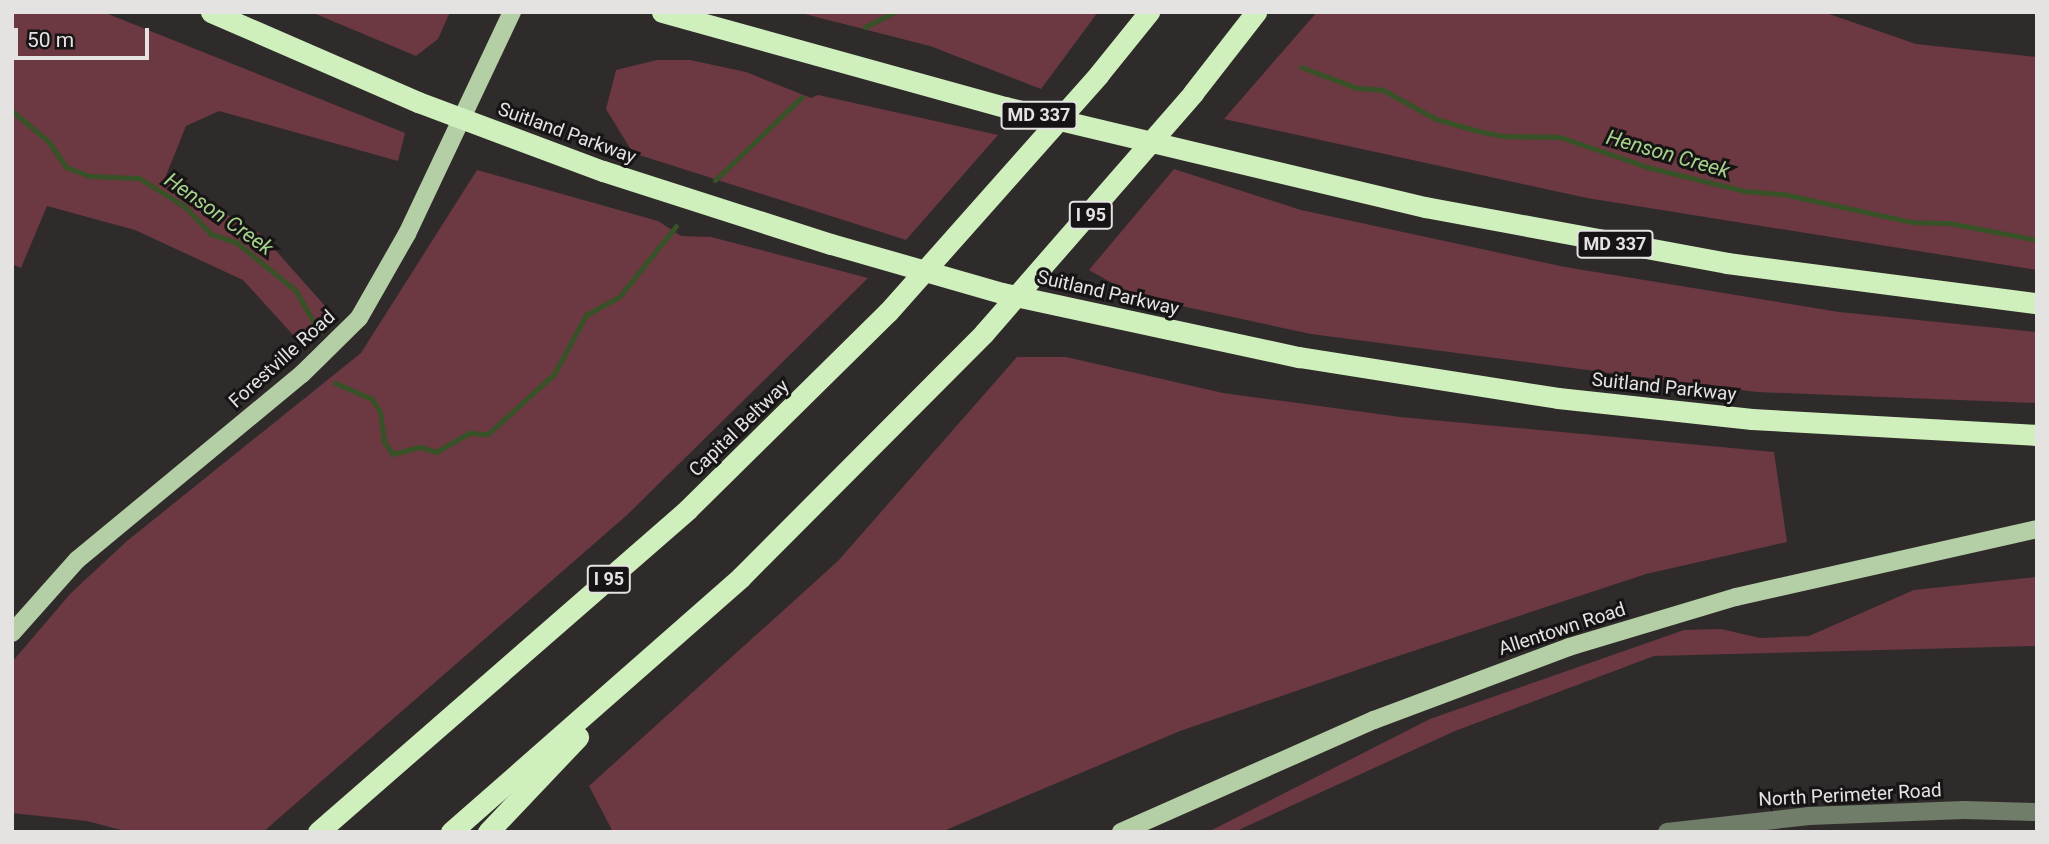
<!DOCTYPE html>
<style>
body{margin:0}
#map{position:relative;width:2049px;height:844px;overflow:hidden;background:#302b2b;font-family:Roboto,sans-serif}
div>[style]{position:absolute}
.green>*{inset:0;background:#6c3842}
.stream>*{height:5px;margin:-2.5px;padding:0 2.5px;transform-origin:2.5px;border-radius:2.5px;background:#375226}
.minor>*{height:18px;margin:-9px;padding:0 9px;transform-origin:9px;border-radius:9px;background:#707d69}
.major>*{height:18px;margin:-9px;padding:0 9px;transform-origin:9px;border-radius:9px;background:#b4cfa5}
.highway>*{height:21px;margin:-10.5px;padding:0 10.5px;transform-origin:10.5px;border-radius:10.5px;background:#cff0bc}
.highway-bridge>*{height:21px;margin:-10.5px;padding:0 10.5px;transform-origin:10.5px;border-radius:10.5px;background:#cff0bc}
span{translate:-50% -50%;white-space:nowrap;text-align:center;line-height:1.15;-webkit-text-stroke:6px #161414;paint-order:stroke}
.shield-label span{padding:2px 5px;background:#161414;border:2px solid;border-radius:5px;-webkit-text-stroke-width:0}
.shield-label{font-size:18px;color:#e5e2e2;font-weight:700}
.street-label{font-size:19px;color:#e5e2e2}
.water-label{font-size:21px;color:#a6d28b;font-style:italic}
.frame{position:absolute;inset:0;border:14px solid #e5e2e2;pointer-events:none}
.scale{position:absolute;left:14px;top:28px;width:135px;height:32px;box-sizing:border-box;border:4px solid #e5e2e2;border-top:0;padding-left:9px;font-size:21px;line-height:24px;white-space:nowrap;color:#e5e2e2;-webkit-text-stroke:5px #161414;paint-order:stroke}
</style>
<div id="map">
<div class="green">
<i style="clip-path:polygon(12px 12px,103px 12px,405px 133px,398px 161px,219px 111px,186px 126px,165px 178px,262px 235px,333px 315px,304px 347px,243px 280px,135px 230px,47px 206px,21px 268px,12px 264px)"></i>
<i style="clip-path:polygon(311px 12px,450px 12px,438px 39px,416px 56px)"></i>
<i style="clip-path:polygon(797px 12px,1098px 12px,1041px 89px,930px 46px)"></i>
<i style="clip-path:polygon(1317px 12px,1823px 12px,1916px 44px,2037px 57px,2037px 270px,1587px 198px,1224px 119px)"></i>
<i style="clip-path:polygon(657px 60px,690px 60px,746px 72px,811px 98px,818px 95px,998px 135px,906px 240px,633px 153px,606px 109px,616px 70px)"></i>
<i style="clip-path:polygon(1174px 169px,1301px 210px,1565px 267px,1839px 312px,2037px 332px,2037px 403px,1757px 392px,1311px 334px,1135px 296px,1089px 270px)"></i>
<i style="clip-path:polygon(477px 170px,658px 221px,681px 236px,711px 237px,868px 278px,627px 515px,263px 832px,129px 832px,87px 821px,12px 813px,12px 662px,71px 593px,127px 541px,361px 353px)"></i>
<i style="clip-path:polygon(1017px 357px,1066px 357px,1223px 393px,1400px 417px,1774px 452px,1787px 542px,1646px 574px,1386px 660px,1180px 731px,941px 832px,613px 832px,589px 786px,838px 561px)"></i>
<i style="clip-path:polygon(2037px 577px,2037px 646px,1654px 656px,1455px 731px,1234px 832px,1208px 832px,1430px 719px,1684px 630px,1721px 629px,1760px 638px,1809px 636px,1914px 590px)"></i>
</div>
<div class="stream">
<i style="left:865px;top:27px;width:33px;rotate:-27deg"></i>
<i style="left:1301px;top:67px;width:60px;rotate:20.6deg"></i>
<i style="left:1357px;top:88px;width:26px;rotate:4deg"></i>
<i style="left:1383px;top:90px;width:60px;rotate:28.7deg"></i>
<i style="left:1436px;top:119px;width:40px;rotate:16deg"></i>
<i style="left:1474px;top:130px;width:29px;rotate:12deg"></i>
<i style="left:1502px;top:136px;width:58px;rotate:1deg"></i>
<i style="left:1560px;top:137px;width:92px;rotate:19deg"></i>
<i style="left:1647px;top:167px;width:101px;rotate:13.8deg"></i>
<i style="left:1745px;top:191px;width:38px;rotate:5deg"></i>
<i style="left:1783px;top:194px;width:131px;rotate:12.3deg"></i>
<i style="left:1911px;top:222px;width:38px;rotate:2deg"></i>
<i style="left:1949px;top:223px;width:90px;rotate:10.9deg"></i>
<i style="left:12px;top:111px;width:47px;rotate:39.8deg"></i>
<i style="left:48px;top:141px;width:32px;rotate:55deg"></i>
<i style="left:66px;top:167px;width:25px;rotate:21deg"></i>
<i style="left:89px;top:176px;width:50px;rotate:2.3deg"></i>
<i style="left:139px;top:178px;width:53px;rotate:31.9deg"></i>
<i style="left:184px;top:206px;width:39px;rotate:46deg"></i>
<i style="left:211px;top:234px;width:26px;rotate:18deg"></i>
<i style="left:236px;top:242px;width:77px;rotate:39.2deg"></i>
<i style="left:296px;top:291px;width:48px;rotate:60.3deg"></i>
<i style="left:715px;top:180px;width:120px;rotate:-43.7deg"></i>
<i style="left:335px;top:383px;width:40px;rotate:23.4deg"></i>
<i style="left:372px;top:399px;width:15px;rotate:58deg"></i>
<i style="left:380px;top:412px;width:30px;rotate:82deg"></i>
<i style="left:384px;top:442px;width:15px;rotate:53deg"></i>
<i style="left:393px;top:454px;width:28px;rotate:-15deg"></i>
<i style="left:420px;top:447px;width:17px;rotate:17deg"></i>
<i style="left:436px;top:452px;width:38px;rotate:-30deg"></i>
<i style="left:469px;top:433px;width:19px;rotate:3deg"></i>
<i style="left:488px;top:434px;width:89px;rotate:-42.3deg"></i>
<i style="left:554px;top:374px;width:67px;rotate:-61.5deg"></i>
<i style="left:586px;top:315px;width:38px;rotate:-29deg"></i>
<i style="left:619px;top:297px;width:91px;rotate:-51.2deg"></i>
</div>
<div class="minor">
<i style="left:1667px;top:832px;width:143px;rotate:-6.4deg"></i>
<i style="left:1809px;top:816px;width:155px;rotate:-2.2deg"></i>
<i style="left:1964px;top:810px;width:73px;rotate:1.6deg"></i>
</div>
<div class="major">
<i style="left:12px;top:633px;width:98px;rotate:-48.3deg"></i>
<i style="left:77px;top:560px;width:292px;rotate:-39.6deg"></i>
<i style="left:302px;top:374px;width:80px;rotate:-44.5deg"></i>
<i style="left:359px;top:318px;width:97px;rotate:-60.3deg"></i>
<i style="left:407px;top:234px;width:246px;rotate:-64.7deg"></i>
<i style="left:1121px;top:832px;width:277px;rotate:-23.9deg"></i>
<i style="left:1374px;top:720px;width:208px;rotate:-20.5deg"></i>
<i style="left:1569px;top:647px;width:174px;rotate:-16.7deg"></i>
<i style="left:1736px;top:597px;width:309px;rotate:-12.7deg"></i>
</div>
<div class="highway">
<i style="left:211px;top:12px;width:226px;rotate:23.5deg"></i>
<i style="left:418px;top:102px;width:197px;rotate:20.5deg"></i>
<i style="left:603px;top:171px;width:239px;rotate:17.8deg"></i>
<i style="left:831px;top:244px;width:178px;rotate:16deg"></i>
<i style="left:1002px;top:293px;width:304px;rotate:12.2deg"></i>
<i style="left:1299px;top:357px;width:262px;rotate:9deg"></i>
<i style="left:1558px;top:398px;width:195px;rotate:6.2deg"></i>
<i style="left:1752px;top:419px;width:285px;rotate:3.2deg"></i>
<i style="left:662px;top:12px;width:356px;rotate:15.5deg"></i>
<i style="left:1005px;top:107px;width:432px;rotate:13.4deg"></i>
<i style="left:1425px;top:207px;width:307px;rotate:10.5deg"></i>
<i style="left:1727px;top:263px;width:313px;rotate:7.4deg"></i>
<i style="left:1099px;top:74px;width:80px;rotate:-51.1deg"></i>
<i style="left:1193px;top:93px;width:103px;rotate:-52.1deg"></i>
<i style="left:318px;top:832px;width:491px;rotate:-41.1deg"></i>
<i style="left:688px;top:509px;width:281px;rotate:-44.6deg"></i>
<i style="left:451px;top:832px;width:386px;rotate:-41.3deg"></i>
<i style="left:741px;top:577px;width:344px;rotate:-45.1deg"></i>
<i style="left:488px;top:832px;width:131px;rotate:-46.5deg"></i>
</div>
<div class="highway-bridge">
<i style="left:888px;top:312px;width:318px;rotate:-48.4deg"></i>
<i style="left:984px;top:333px;width:318px;rotate:-48.9deg"></i>
</div>
<div class="shield-label">
<span style="left:1039px;top:115px">MD 337</span>
<span style="left:1091px;top:215px">I 95</span>
<span style="left:1615px;top:244px">MD 337</span>
<span style="left:609px;top:579px">I 95</span>
</div>
<div class="street-label">
<span style="left:567px;top:133px;rotate:20deg">Suitland Parkway</span>
<span style="left:1108px;top:293px;rotate:13deg">Suitland Parkway</span>
<span style="left:282px;top:359px;rotate:-42deg">Forestville Road</span>
<span style="left:1664px;top:387px;rotate:6deg">Suitland Parkway</span>
<span style="left:739px;top:428px;rotate:-44deg">Capital Beltway</span>
<span style="left:1562px;top:629px;rotate:-18deg">Allentown Road</span>
<span style="left:1850px;top:795px;rotate:-3deg">North Perimeter Road</span>
</div>
<div class="water-label">
<span style="left:1668px;top:154px;rotate:16deg">Henson Creek</span>
<span style="left:219px;top:214px;rotate:35deg">Henson Creek</span>
</div>
<div class="frame"></div>
<div class="scale">50 m</div>
</div>
